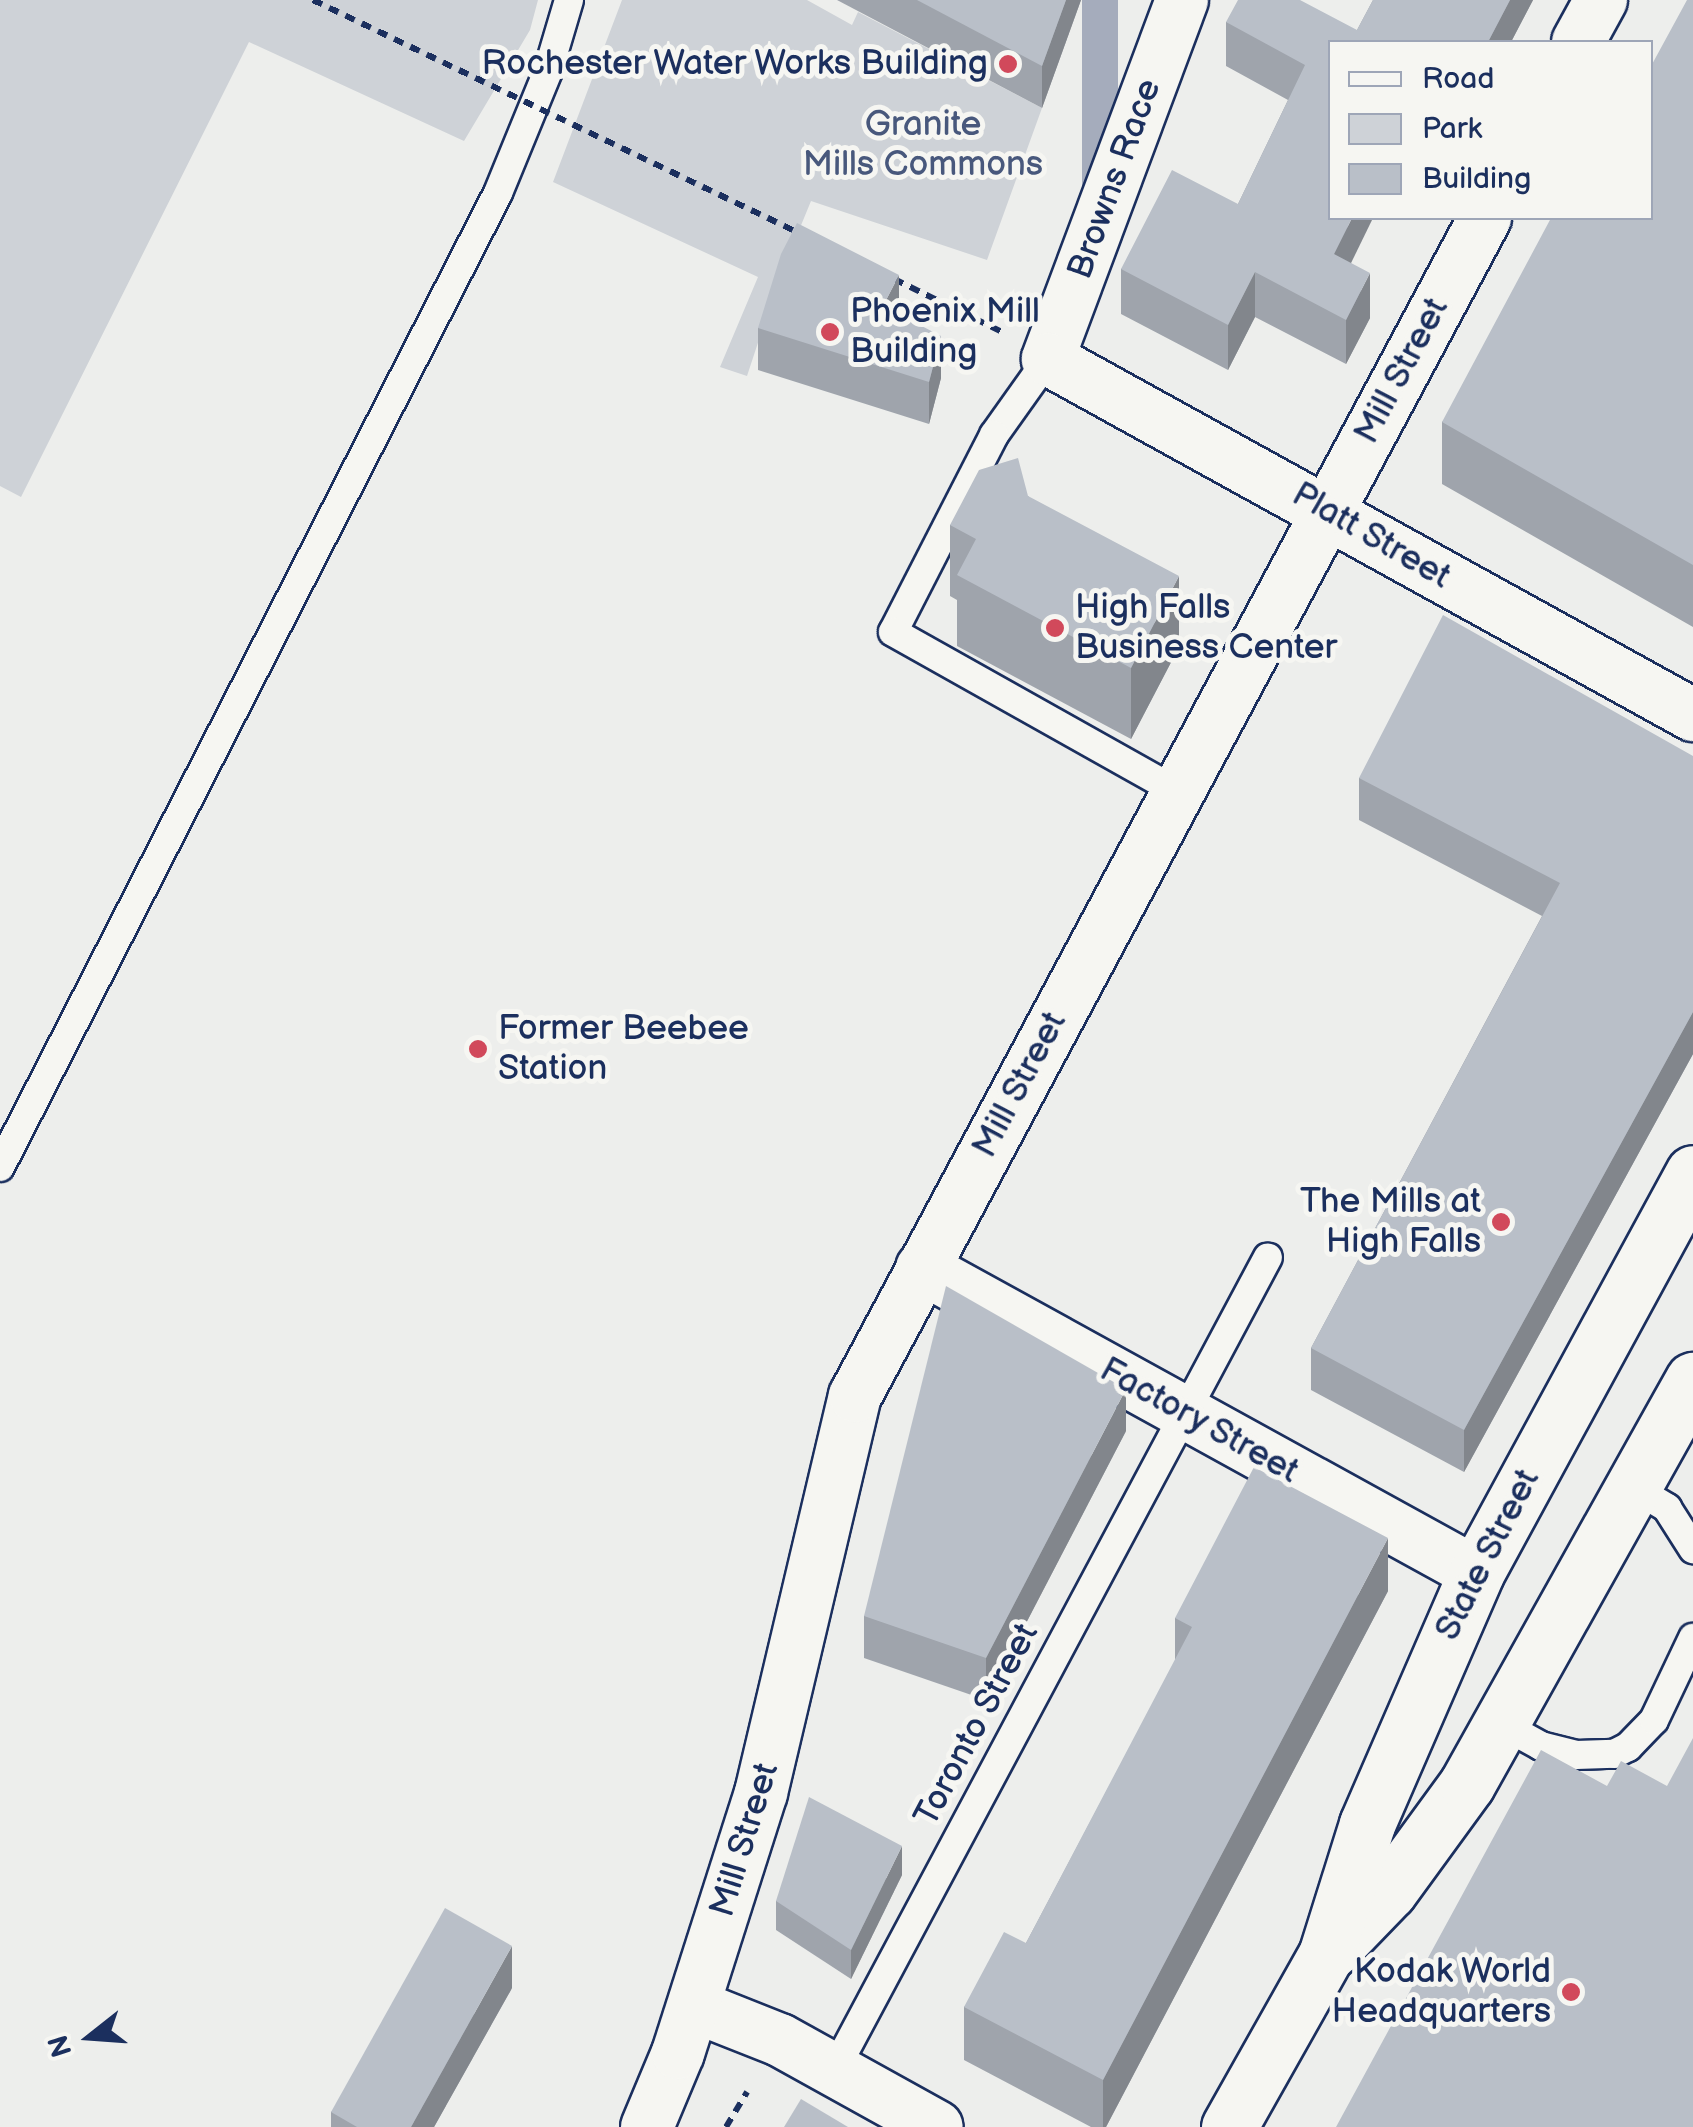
<!DOCTYPE html>
<style>
body{margin:0}
#map{position:relative;width:1693px;height:2127px;overflow:hidden;background:#edeeec;font-family:"Balsamiq Sans",sans-serif}
div>[style]{position:absolute}
.green>*{inset:0;background:#ced2d7}
.water>*{inset:0;background:#a5acbc;transform-origin:0 0}
.path>*{height:6px;margin-top:-3px;transform-origin:0;background:repeating-linear-gradient(90deg,#1b2f5e 0 10px,transparent 0 18px)}
.roads{filter:drop-shadow(2px 0 #1b2f5e) drop-shadow(-2px 0 #1b2f5e) drop-shadow(0 2px #1b2f5e) drop-shadow(0 -2px #1b2f5e)}
.service>*{height:28px;margin:-14px;padding:0 14px;transform-origin:14px;border-radius:14px;background:#f6f6f2}
.minor>*{height:52px;margin:-26px;padding:0 26px;transform-origin:26px;border-radius:26px;background:#f6f6f2}
.primary>*{height:55px;margin:-27.5px;padding:0 27.5px;transform-origin:27.5px;border-radius:27.5px;background:#f6f6f2}
.path-bridge>*{height:6px;margin-top:-3px;transform-origin:0;background:repeating-linear-gradient(90deg,#1b2f5e 0 10px,transparent 0 18px)}
.wall>*{inset:0;background:#9fa4ac}
.shaded-wall>*{inset:0;background:#82868c}
.building>*{inset:0;background:#b9bfc8}
.dots>*{width:28px;height:28px;translate:-50% -50%;box-sizing:border-box;border:5px solid #f6f6f2;border-radius:50%}
span{translate:-50% -50%;white-space:nowrap;text-align:center;line-height:1.15;-webkit-text-stroke:10px #f6f6f2;paint-order:stroke}
.poi-label{font-size:35px;color:#1b2f5e}
.right{translate:-100% -50%;text-align:right}
.left{translate:0 -50%;text-align:left}
.park-label{font-size:35px;color:#48587c}
.street-label{font-size:35px;color:#1b2f5e}
.legend{position:absolute;left:1328px;top:40px;width:325px;height:180px;box-sizing:border-box;background:#f6f6f2;border:2px solid #9ea6b7;margin:0;padding:12px 18px;list-style:none;font-size:30px;color:#1b2f5e}
.legend li{display:flex;align-items:center;gap:20px;height:50px}
.legend b{width:50px;border:2px solid #9ea6b7}
.north{position:absolute;left:40px;top:1987px;width:100px;height:100px;-webkit-text-stroke:8px #f6f6f2;paint-order:stroke;rotate:253deg;font-size:28px;font-weight:700;line-height:40px;text-align:center;color:#1b2f5e}
.north::after{content:'';display:block;margin:auto;width:35px;height:45px;background:#1b2f5e;clip-path:polygon(50% 0,100% 100%,50% 72%,0 100%)}
</style>
<div id="map">
<div class="green">
<i style="clip-path:polygon(0 0,538px 0,530px 30px,464px 141px,249px 42px,21px 497px,0 486px)"></i>
<i style="clip-path:polygon(622px 0,807px 0,852px 25px,858px 12px,1042px 108px,987px 260px,811px 201px,779px 279px,747px 376px,720px 367px,758px 277px,553px 182px)"></i>
</div>
<div class="water">
<i style="left:1082px;top:0;width:36px;height:248px"></i>
</div>
<div class="path">
<i style="left:894px;top:279px;width:123px;rotate:26.1deg"></i>
<i style="left:726px;top:2127px;width:41px;rotate:-59deg"></i>
</div>
<div class="roads">
<div class="service">
<i style="left:1048px;top:359px;width:93px;rotate:125.4deg"></i>
<i style="left:994px;top:435px;width:221px;rotate:117.1deg"></i>
<i style="left:893px;top:632px;width:327px;rotate:29.3deg"></i>
<i style="left:0;top:1167px;width:1094px;rotate:-62.92deg"></i>
<i style="left:498px;top:193px;width:132px;rotate:-67.7deg"></i>
<i style="left:548px;top:71px;width:74px;rotate:-73.5deg"></i>
<i style="left:1634px;top:1488px;width:39px;rotate:31deg"></i>
<i style="left:1667px;top:1508px;width:49px;rotate:57.6deg"></i>
<i style="left:1503px;top:1725px;width:43px;rotate:28.9deg"></i>
<i style="left:1541px;top:1746px;width:36px;rotate:14deg"></i>
<i style="left:1576px;top:1755px;width:38px;rotate:-2deg"></i>
<i style="left:1614px;top:1754px;width:16px;rotate:-27deg"></i>
<i style="left:1628px;top:1747px;width:37px;rotate:-46deg"></i>
<i style="left:1654px;top:1720px;width:91px;rotate:-64.6deg"></i>
<i style="left:834px;top:2071px;width:922px;rotate:-61.93deg"></i>
</div>
<div class="minor">
<i style="left:1182px;top:0;width:383px;rotate:110.5deg"></i>
<i style="left:1048px;top:359px;width:737px;rotate:28.9deg"></i>
<i style="left:1578px;top:42px;width:48px;rotate:-61.3deg"></i>
<i style="left:922px;top:1268px;width:632px;rotate:28.83deg"></i>
<i style="left:694px;top:2006px;width:92px;rotate:21.6deg"></i>
<i style="left:780px;top:2040px;width:179px;rotate:29deg"></i>
<i style="left:647px;top:2127px;width:80px;rotate:-67.3deg"></i>
<i style="left:678px;top:2053px;width:273px;rotate:-72.3deg"></i>
<i style="left:761px;top:1793px;width:408px;rotate:-76.7deg"></i>
<i style="left:855px;top:1396px;width:1336px;rotate:-61.86deg"></i>
</div>
<div class="primary">
<i style="left:1332px;top:1950px;width:82px;rotate:-46deg"></i>
<i style="left:1389px;top:1891px;width:132px;rotate:-53.9deg"></i>
<i style="left:1467px;top:1784px;width:463px;rotate:-60.8deg"></i>
<i style="left:1229px;top:2127px;width:197px;rotate:-60.6deg"></i>
<i style="left:1326px;top:1955px;width:137px;rotate:-72.6deg"></i>
<i style="left:1367px;top:1824px;width:274px;rotate:-66.5deg"></i>
<i style="left:1476px;top:1573px;width:455px;rotate:-61.5deg"></i>
</div>
</div>
<div class="path-bridge">
<i style="left:313px;top:0;width:539px;rotate:25.61deg"></i>
</div>
<div class="wall">
<i style="clip-path:polygon(837px 0,1081px 0,1042px 108px)"></i>
<i style="clip-path:polygon(1373px 0,1533px 0,1511px 42px,1330px 42px,1351px 263px,1370px 318px,1346px 364px,1255px 317px,1228px 370px,1121px 314px,1121px 269px,1238px 204px,1288px 100px,1226px 66px,1226px 22px,1357px 30px)"></i>
<i style="clip-path:polygon(1693px 0,1693px 627px,1442px 484px,1442px 422px,1650px 218px)"></i>
<i style="clip-path:polygon(899px 315px,941px 378px,929px 424px,758px 370px,758px 328px)"></i>
<i style="clip-path:polygon(1028px 496px,1179px 647px,1131px 739px,957px 646px,957px 600px,950px 596px,950px 525px)"></i>
<i style="clip-path:polygon(1693px 756px,1693px 1054px,1464px 1472px,1311px 1390px,1311px 1348px,1542px 916px,1359px 820px,1359px 778px)"></i>
<i style="clip-path:polygon(1126px 1431px,986px 1700px,864px 1658px,864px 1616px)"></i>
<i style="clip-path:polygon(1388px 1591px,1106px 2127px,1091px 2127px,964px 2060px,964px 2007px,1026px 1943px,1175px 1662px,1175px 1618px)"></i>
<i style="clip-path:polygon(902px 1875px,851px 1979px,776px 1930px,776px 1901px)"></i>
<i style="clip-path:polygon(512px 1988px,434px 2127px,331px 2127px,331px 2112px)"></i>
</div>
<div class="shaded-wall">
<i style="clip-path:polygon(1066px 0,1081px 0,1042px 108px,1042px 66px)"></i>
<i style="clip-path:polygon(1510px 0,1533px 0,1511px 42px,1488px 42px)"></i>
<i style="clip-path:polygon(1352px 218px,1373px 218px,1334px 298px,1334px 254px)"></i>
<i style="clip-path:polygon(1255px 272px,1255px 317px,1228px 370px,1228px 325px)"></i>
<i style="clip-path:polygon(1370px 273px,1370px 318px,1346px 364px,1346px 320px)"></i>
<i style="clip-path:polygon(899px 275px,899px 317px,883px 306px)"></i>
<i style="clip-path:polygon(941px 336px,941px 378px,929px 424px,929px 382px)"></i>
<i style="clip-path:polygon(1179px 576px,1179px 647px,1131px 739px,1131px 668px)"></i>
<i style="clip-path:polygon(1693px 1012px,1693px 1054px,1464px 1472px,1464px 1430px)"></i>
<i style="clip-path:polygon(1126px 1389px,1126px 1431px,986px 1700px,986px 1658px)"></i>
<i style="clip-path:polygon(1388px 1538px,1388px 1591px,1106px 2127px,1103px 2127px,1103px 2080px)"></i>
<i style="clip-path:polygon(902px 1846px,902px 1875px,851px 1979px,851px 1950px)"></i>
<i style="clip-path:polygon(512px 1946px,512px 1988px,434px 2127px,411px 2127px)"></i>
</div>
<div class="building">
<i style="clip-path:polygon(917px 0,1066px 0,1042px 66px)"></i>
<i style="clip-path:polygon(1238px 0,1300px 0,1357px 30px,1373px 0,1510px 0,1488px 42px,1330px 42px,1330px 218px,1352px 218px,1334px 254px,1370px 273px,1346px 320px,1255px 272px,1228px 325px,1121px 269px,1172px 170px,1238px 204px,1305px 65px,1226px 22px)"></i>
<i style="clip-path:polygon(1687px 0,1693px 0,1693px 565px,1442px 422px,1551px 218px,1650px 218px,1650px 68px)"></i>
<i style="clip-path:polygon(797px 223px,899px 275px,883px 306px,941px 336px,929px 382px,758px 328px,781px 254px)"></i>
<i style="clip-path:polygon(1018px 458px,1028px 496px,1179px 576px,1131px 668px,957px 575px,976px 539px,950px 525px,979px 470px)"></i>
<i style="clip-path:polygon(1443px 615px,1693px 756px,1693px 1012px,1464px 1430px,1311px 1348px,1560px 883px,1359px 778px)"></i>
<i style="clip-path:polygon(946px 1286px,1126px 1389px,986px 1658px,864px 1616px)"></i>
<i style="clip-path:polygon(1254px 1467px,1388px 1538px,1103px 2080px,964px 2007px,1004px 1932px,1026px 1943px,1192px 1627px,1175px 1618px)"></i>
<i style="clip-path:polygon(1693px 1738px,1693px 2127px,1336px 2127px,1541px 1750px,1607px 1786px,1621px 1761px,1667px 1786px)"></i>
<i style="clip-path:polygon(809px 1797px,902px 1846px,851px 1950px,776px 1901px)"></i>
<i style="clip-path:polygon(445px 1908px,512px 1946px,411px 2127px,357px 2127px,331px 2112px)"></i>
<i style="clip-path:polygon(801px 2099px,848px 2127px,784px 2127px)"></i>
</div>
<div class="dots">
<i style="left:1008px;top:64px;background:#d1495b"></i>
<i style="left:830px;top:332px;background:#d1495b"></i>
<i style="left:1055px;top:628px;background:#d1495b"></i>
<i style="left:478px;top:1049px;background:#d1495b"></i>
<i style="left:1501px;top:1222px;background:#d1495b"></i>
<i style="left:1571px;top:1992px;background:#d1495b"></i>
</div>
<div class="poi-label">
<span class="right" style="left:988px;top:64px">Rochester Water Works Building</span>
<span class="left" style="left:850px;top:332px">Phoenix Mill<br>Building</span>
<span class="left" style="left:1075px;top:628px">High Falls<br>Business Center</span>
<span class="left" style="left:498px;top:1049px">Former Beebee<br>Station</span>
<span class="right" style="left:1481px;top:1222px">The Mills at<br>High Falls</span>
<span class="right" style="left:1551px;top:1992px">Kodak World<br>Headquarters</span>
</div>
<div class="park-label">
<span style="left:923px;top:145px">Granite<br>Mills Commons</span>
</div>
<div class="street-label">
<span style="left:1115px;top:179px;rotate:-70deg">Browns Race</span>
<span style="left:1402px;top:371px;rotate:-62deg">Mill Street</span>
<span style="left:1371px;top:536px;rotate:30deg">Platt Street</span>
<span style="left:1020px;top:1085px;rotate:-62deg">Mill Street</span>
<span style="left:1199px;top:1421px;rotate:29deg">Factory Street</span>
<span style="left:1488px;top:1555px;rotate:-63deg">State Street</span>
<span style="left:977px;top:1725px;rotate:-62deg">Toronto Street</span>
<span style="left:745px;top:1840px;rotate:-73deg">Mill Street</span>
</div>
<ul class="legend">
<li><b style="height:12px;background:#f6f6f2"></b>Road</li>
<li><b style="height:28px;background:#ced2d7"></b>Park</li>
<li><b style="height:28px;background:#b9bfc8"></b>Building</li>
</ul>
<div class="north">N</div>
</div>
